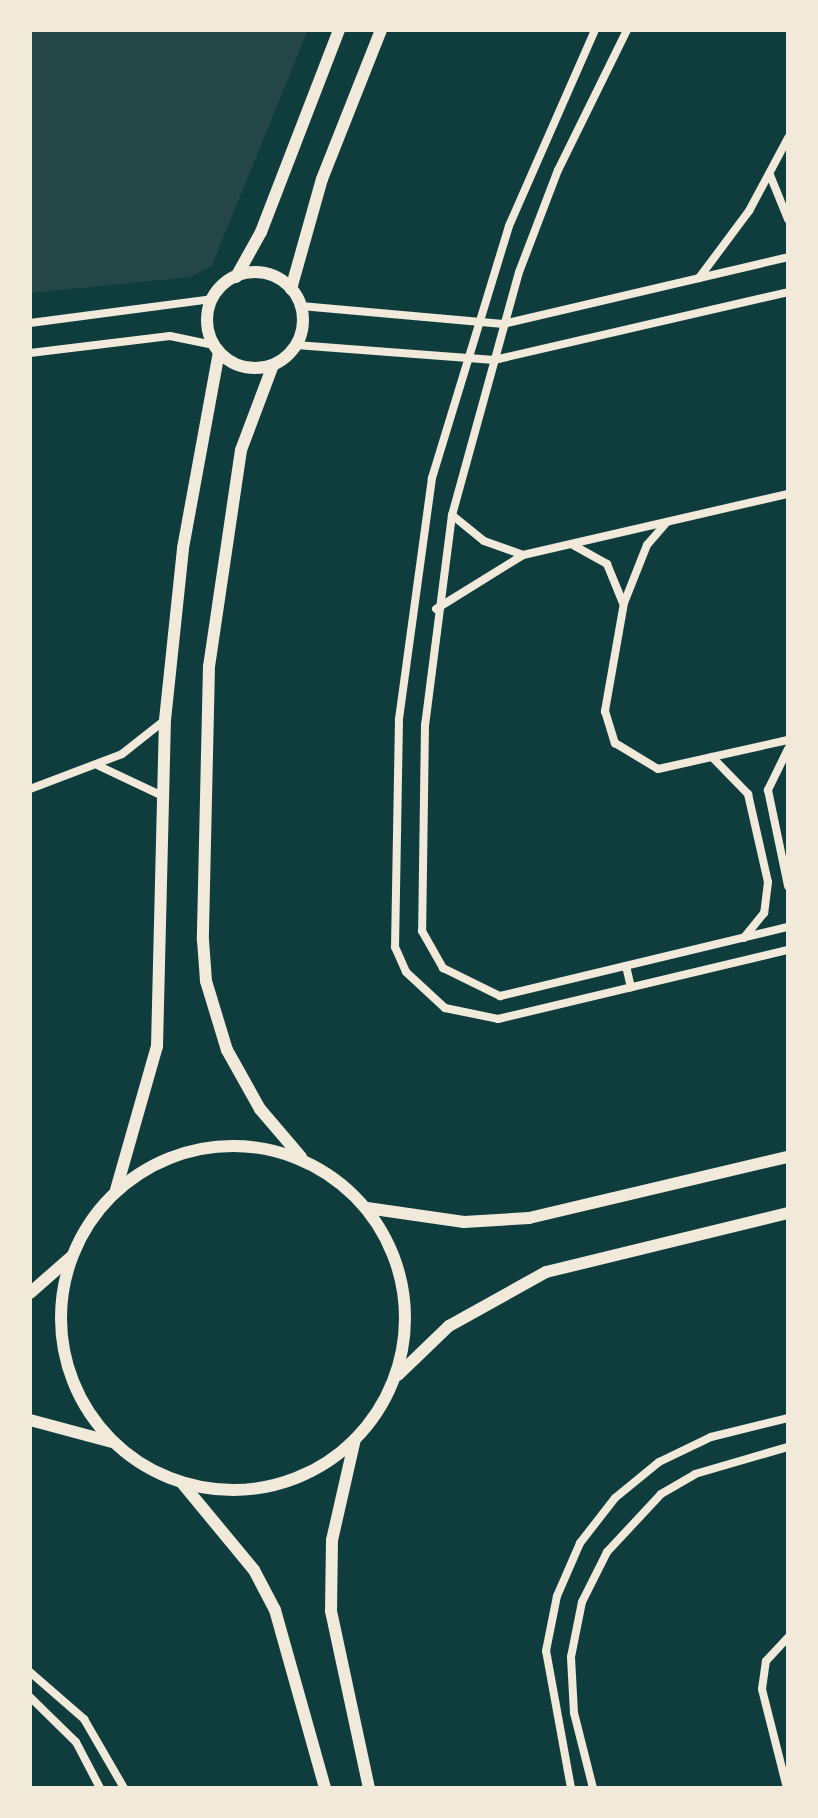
<!DOCTYPE html>
<style>
body{margin:0}
#map{position:relative;width:818px;height:1818px;overflow:hidden;background:#0f3d3e;font-family:Spectral,serif}
div>[style]{position:absolute}
.green>*{inset:0;background:#244646}
.minor>*{height:8px;margin:-4px;padding:0 4px;transform-origin:4px;border-radius:4px;background:#f1e9da}
.tertiary>*{height:12px;margin:-6px;padding:0 6px;transform-origin:6px;border-radius:6px;background:#f1e9da}
.tertiary>.ring{margin:-6px;padding:0;box-sizing:content-box;background:none;border:12px solid #f1e9da;border-radius:50%}
span{translate:-50% -50%;white-space:nowrap;text-align:center;line-height:1.15;-webkit-text-stroke:8px #f1e9da;paint-order:stroke}
.frame{position:absolute;inset:0;border:32px solid #f1e9da;pointer-events:none}
</style>
<div id="map">
<div class="green">
<i style="clip-path:polygon(30px 30px,308px 30px,212px 265px,191px 277px,30px 293px)"></i>
</div>
<div class="minor">
<i style="left:595px;top:30px;width:214px;rotate:113.7deg"></i>
<i style="left:509px;top:226px;width:264px;rotate:107deg"></i>
<i style="left:432px;top:478px;width:243px;rotate:97.8deg"></i>
<i style="left:399px;top:719px;width:228px;rotate:91deg"></i>
<i style="left:395px;top:947px;width:27px;rotate:66deg"></i>
<i style="left:406px;top:972px;width:53px;rotate:42.7deg"></i>
<i style="left:445px;top:1008px;width:54px;rotate:11.7deg"></i>
<i style="left:498px;top:1019px;width:298px;rotate:-13.4deg"></i>
<i style="left:627px;top:30px;width:156px;rotate:116.2deg"></i>
<i style="left:558px;top:170px;width:109px;rotate:110.9deg"></i>
<i style="left:519px;top:272px;width:252px;rotate:105.4deg"></i>
<i style="left:452px;top:515px;width:212px;rotate:97.3deg"></i>
<i style="left:425px;top:725px;width:206px;rotate:90.8deg"></i>
<i style="left:422px;top:931px;width:43px;rotate:60.4deg"></i>
<i style="left:443px;top:968px;width:64px;rotate:26.2deg"></i>
<i style="left:500px;top:996px;width:296px;rotate:-13.5deg"></i>
<i style="left:770px;top:175px;width:48px;rotate:67.8deg"></i>
<i style="left:699px;top:278px;width:84px;rotate:-53.3deg"></i>
<i style="left:749px;top:211px;width:83px;rotate:-61.9deg"></i>
<i style="left:301px;top:306px;width:203px;rotate:5.1deg"></i>
<i style="left:503px;top:324px;width:293px;rotate:-13.2deg"></i>
<i style="left:30px;top:323px;width:185px;rotate:-7.5deg"></i>
<i style="left:296px;top:345px;width:199px;rotate:4.3deg"></i>
<i style="left:494px;top:360px;width:302px;rotate:-13deg"></i>
<i style="left:30px;top:353px;width:141px;rotate:-6.9deg"></i>
<i style="left:170px;top:336px;width:45px;rotate:11.6deg"></i>
<i style="left:452px;top:515px;width:41px;rotate:39.1deg"></i>
<i style="left:484px;top:541px;width:41px;rotate:19.7deg"></i>
<i style="left:667px;top:522px;width:30px;rotate:131deg"></i>
<i style="left:647px;top:545px;width:62px;rotate:111.6deg"></i>
<i style="left:624px;top:603px;width:110px;rotate:100deg"></i>
<i style="left:605px;top:711px;width:34px;rotate:73deg"></i>
<i style="left:615px;top:743px;width:50px;rotate:31.2deg"></i>
<i style="left:658px;top:769px;width:133px;rotate:-12.6deg"></i>
<i style="left:573px;top:545px;width:39px;rotate:29deg"></i>
<i style="left:607px;top:564px;width:42px;rotate:67.7deg"></i>
<i style="left:436px;top:609px;width:102px;rotate:-31.8deg"></i>
<i style="left:523px;top:555px;width:272px;rotate:-13deg"></i>
<i style="left:788px;top:749px;width:46px;rotate:116deg"></i>
<i style="left:768px;top:790px;width:98px;rotate:78.2deg"></i>
<i style="left:712px;top:757px;width:52px;rotate:45.8deg"></i>
<i style="left:748px;top:794px;width:90px;rotate:77.2deg"></i>
<i style="left:768px;top:882px;width:31px;rotate:97deg"></i>
<i style="left:764px;top:913px;width:32px;rotate:129deg"></i>
<i style="left:99px;top:766px;width:73px;rotate:25.2deg"></i>
<i style="left:30px;top:789px;width:98px;rotate:-20.8deg"></i>
<i style="left:122px;top:754px;width:55px;rotate:-38.3deg"></i>
<i style="left:626px;top:966px;width:22px;rotate:77deg"></i>
<i style="left:30px;top:1672px;width:72px;rotate:41deg"></i>
<i style="left:84px;top:1719px;width:80px;rotate:59.9deg"></i>
<i style="left:30px;top:1697px;width:64px;rotate:44.4deg"></i>
<i style="left:76px;top:1742px;width:52px;rotate:62.4deg"></i>
<i style="left:571px;top:1788px;width:139px;rotate:-100.3deg"></i>
<i style="left:546px;top:1651px;width:56px;rotate:-78.7deg"></i>
<i style="left:557px;top:1596px;width:58px;rotate:-66.5deg"></i>
<i style="left:580px;top:1543px;width:57px;rotate:-52.1deg"></i>
<i style="left:615px;top:1498px;width:57px;rotate:-39.3deg"></i>
<i style="left:659px;top:1462px;width:58px;rotate:-25.7deg"></i>
<i style="left:711px;top:1437px;width:79px;rotate:-13.9deg"></i>
<i style="left:593px;top:1788px;width:77px;rotate:-104.2deg"></i>
<i style="left:574px;top:1713px;width:56px;rotate:-93.1deg"></i>
<i style="left:571px;top:1657px;width:56px;rotate:-78.7deg"></i>
<i style="left:582px;top:1602px;width:56px;rotate:-63.4deg"></i>
<i style="left:607px;top:1552px;width:79px;rotate:-47deg"></i>
<i style="left:661px;top:1494px;width:39px;rotate:-30deg"></i>
<i style="left:695px;top:1474px;width:97px;rotate:-16.2deg"></i>
<i style="left:787px;top:1788px;width:102px;rotate:-104.2deg"></i>
<i style="left:762px;top:1689px;width:28px;rotate:-82deg"></i>
<i style="left:766px;top:1661px;width:33px;rotate:-47deg"></i>
</div>
<div class="tertiary">
<i class="ring" style="left:207px;top:272px;width:84px;height:84px"></i>
<i style="left:236px;top:277px;width:51px;rotate:-60.9deg"></i>
<i style="left:261px;top:232px;width:217px;rotate:-68.9deg"></i>
<i style="left:291px;top:289px;width:114px;rotate:-74.3deg"></i>
<i style="left:322px;top:179px;width:160px;rotate:-68.4deg"></i>
<i style="left:273px;top:365px;width:91px;rotate:110.6deg"></i>
<i style="left:241px;top:450px;width:218px;rotate:98.4deg"></i>
<i style="left:209px;top:666px;width:274px;rotate:91.3deg"></i>
<i style="left:203px;top:940px;width:41px;rotate:85.8deg"></i>
<i style="left:206px;top:981px;width:72px;rotate:73.1deg"></i>
<i style="left:227px;top:1050px;width:68px;rotate:60.8deg"></i>
<i style="left:260px;top:1109px;width:63px;rotate:49.5deg"></i>
<i class="ring" style="left:61px;top:1146px;width:332px;height:332px"></i>
<i style="left:116px;top:1190px;width:150px;rotate:-74.1deg"></i>
<i style="left:157px;top:1046px;width:326px;rotate:-88.6deg"></i>
<i style="left:165px;top:720px;width:173px;rotate:-84deg"></i>
<i style="left:183px;top:548px;width:199px;rotate:-79.6deg"></i>
<i style="left:367px;top:1208px;width:98px;rotate:8.2deg"></i>
<i style="left:464px;top:1222px;width:65px;rotate:-3.5deg"></i>
<i style="left:529px;top:1218px;width:266px;rotate:-13.3deg"></i>
<i style="left:30px;top:1293px;width:55px;rotate:-41.3deg"></i>
<i style="left:398px;top:1375px;width:71px;rotate:-43.9deg"></i>
<i style="left:449px;top:1326px;width:111px;rotate:-29.1deg"></i>
<i style="left:546px;top:1272px;width:249px;rotate:-13.7deg"></i>
<i style="left:30px;top:1420px;width:85px;rotate:15deg"></i>
<i style="left:355px;top:1439px;width:104px;rotate:102.8deg"></i>
<i style="left:332px;top:1540px;width:71px;rotate:90.8deg"></i>
<i style="left:331px;top:1611px;width:181px;rotate:77.9deg"></i>
<i style="left:182px;top:1483px;width:113px;rotate:50.4deg"></i>
<i style="left:254px;top:1570px;width:45px;rotate:62.3deg"></i>
<i style="left:275px;top:1610px;width:185px;rotate:74.3deg"></i>
</div>
<div class="frame"></div>
</div>
